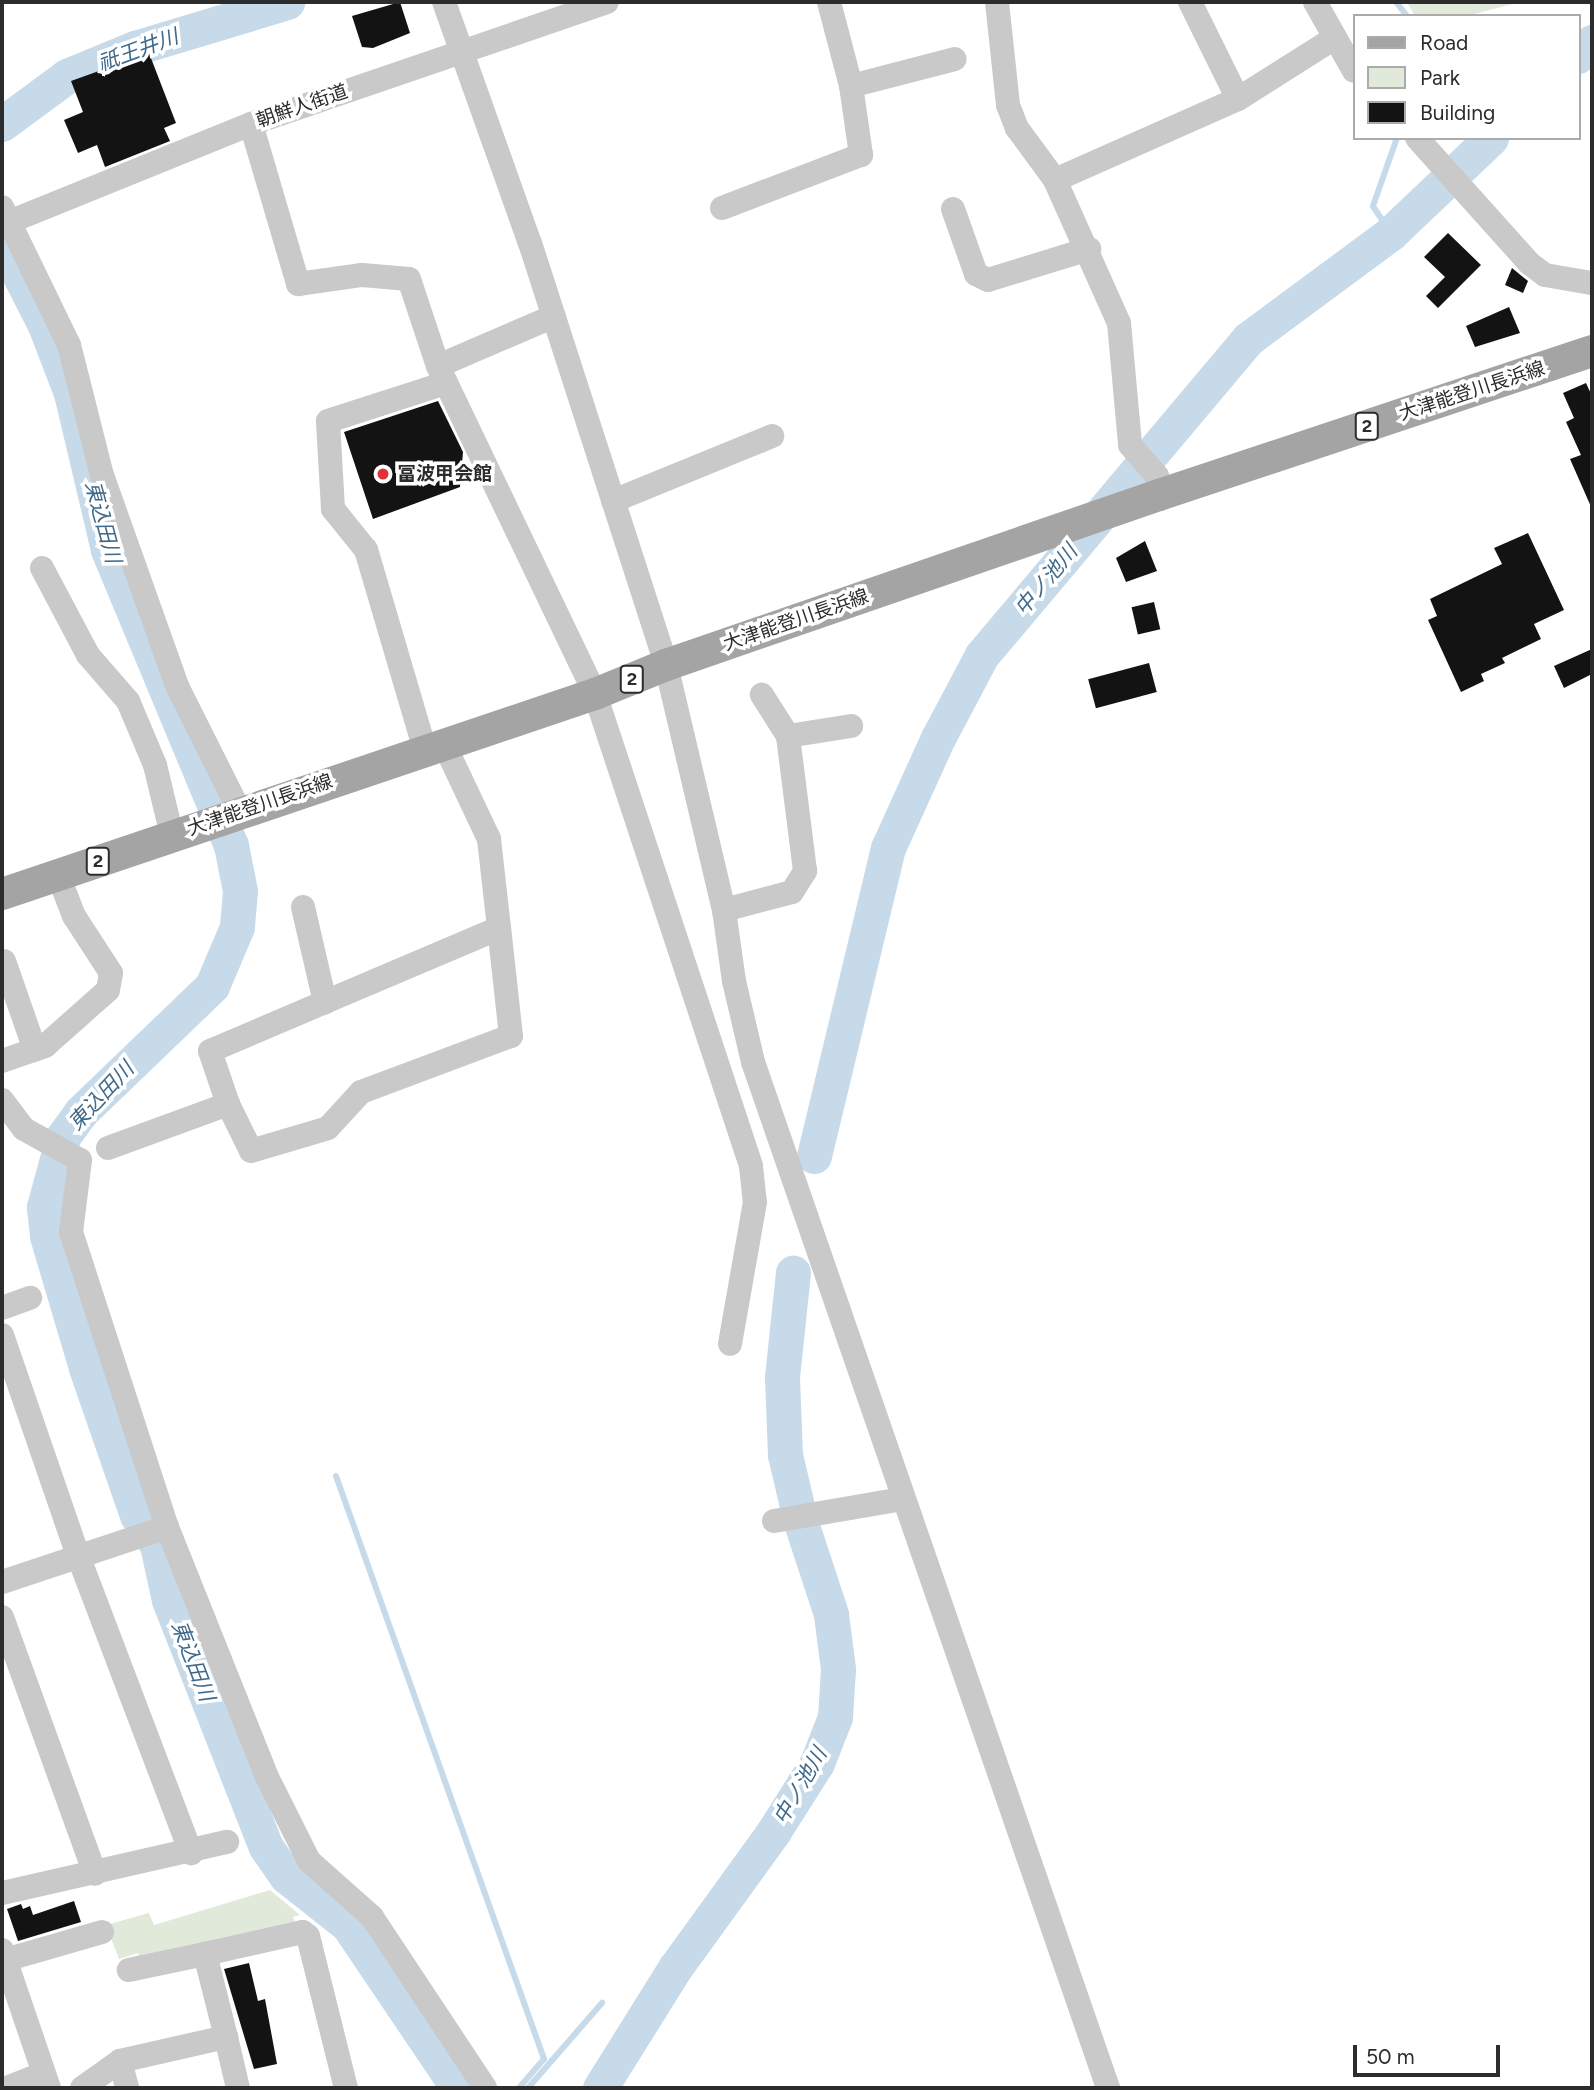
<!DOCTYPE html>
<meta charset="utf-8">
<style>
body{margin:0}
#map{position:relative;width:1594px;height:2090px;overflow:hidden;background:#fff;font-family:Figtree,"Noto Sans JP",sans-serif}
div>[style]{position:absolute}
.green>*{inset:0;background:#e1e9da}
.stream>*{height:6px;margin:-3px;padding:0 3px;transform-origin:3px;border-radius:3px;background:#c6dae9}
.river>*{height:35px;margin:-17.5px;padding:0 17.5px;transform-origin:17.5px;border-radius:17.5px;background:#c6dae9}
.building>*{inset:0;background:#131313;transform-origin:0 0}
.minor>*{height:24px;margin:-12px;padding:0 12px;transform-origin:12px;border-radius:12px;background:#c9c9c9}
.major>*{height:32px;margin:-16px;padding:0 16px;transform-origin:16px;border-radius:16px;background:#a4a4a4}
.dots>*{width:19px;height:19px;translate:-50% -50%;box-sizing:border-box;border:4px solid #fff;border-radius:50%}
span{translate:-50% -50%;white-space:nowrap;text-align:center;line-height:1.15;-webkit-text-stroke:7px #fff;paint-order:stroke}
.shield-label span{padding:2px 5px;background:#fff;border:2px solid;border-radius:5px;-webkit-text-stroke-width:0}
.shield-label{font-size:18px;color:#2c2c2c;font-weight:700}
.street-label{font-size:19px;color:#2c2c2c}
.poi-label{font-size:19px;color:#2c2c2c;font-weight:700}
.left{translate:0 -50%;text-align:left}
.water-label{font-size:21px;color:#3e698a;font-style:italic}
.frame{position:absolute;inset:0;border:4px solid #2c2c2c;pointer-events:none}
.legend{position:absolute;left:1353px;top:14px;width:228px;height:126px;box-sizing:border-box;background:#fff;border:2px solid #ababab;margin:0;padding:9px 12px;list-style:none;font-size:21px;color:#2c2c2c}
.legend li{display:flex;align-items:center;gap:14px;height:35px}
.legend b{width:35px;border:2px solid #ababab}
.scale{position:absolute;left:1353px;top:2045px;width:147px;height:32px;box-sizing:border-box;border:4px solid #2c2c2c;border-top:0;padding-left:9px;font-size:21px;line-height:24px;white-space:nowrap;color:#2c2c2c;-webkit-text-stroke:5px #fff;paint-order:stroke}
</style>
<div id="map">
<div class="green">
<i style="clip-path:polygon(1407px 2px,1520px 2px,1467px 16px,1415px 16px)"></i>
<i style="clip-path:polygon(270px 1890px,300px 1915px,293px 1917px,295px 1923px,140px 1960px,138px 1953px,119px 1959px,106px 1925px,149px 1913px,154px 1925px)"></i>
</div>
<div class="stream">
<i style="left:1396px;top:2px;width:18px;rotate:52deg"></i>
<i style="left:1391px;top:233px;width:32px;rotate:-124deg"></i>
<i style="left:1373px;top:206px;width:72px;rotate:-70.6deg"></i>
<i style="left:336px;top:1476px;width:619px;rotate:70.36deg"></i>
<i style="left:544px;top:2059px;width:38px;rotate:131deg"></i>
<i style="left:528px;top:2088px;width:113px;rotate:-49deg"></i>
</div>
<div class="river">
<i style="left:1578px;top:56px;width:20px;rotate:-45deg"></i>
<i style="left:2px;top:124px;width:81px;rotate:-36.4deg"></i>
<i style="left:67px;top:76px;width:74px;rotate:-22.4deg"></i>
<i style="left:135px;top:48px;width:159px;rotate:-16.8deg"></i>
<i style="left:2px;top:241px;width:94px;rotate:62.9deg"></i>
<i style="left:45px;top:325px;width:73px;rotate:69.1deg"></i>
<i style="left:71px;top:393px;width:161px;rotate:76.7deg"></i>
<i style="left:108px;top:550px;width:320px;rotate:67.4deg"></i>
<i style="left:231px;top:845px;width:47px;rotate:78.9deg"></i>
<i style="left:240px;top:891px;width:36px;rotate:95deg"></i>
<i style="left:237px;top:927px;width:64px;rotate:113deg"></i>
<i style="left:212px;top:986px;width:182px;rotate:136.1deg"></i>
<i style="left:81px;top:1112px;width:31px;rotate:126deg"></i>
<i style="left:63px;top:1137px;width:73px;rotate:105.2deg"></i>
<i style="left:44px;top:1207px;width:29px;rotate:84deg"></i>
<i style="left:47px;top:1236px;width:138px;rotate:73.5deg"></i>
<i style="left:86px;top:1368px;width:156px;rotate:70.9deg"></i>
<i style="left:137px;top:1515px;width:36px;rotate:56deg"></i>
<i style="left:157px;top:1545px;width:56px;rotate:77.7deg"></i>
<i style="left:169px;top:1600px;width:265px;rotate:68.6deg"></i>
<i style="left:266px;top:1847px;width:35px;rotate:55deg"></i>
<i style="left:286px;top:1876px;width:79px;rotate:38.3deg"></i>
<i style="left:348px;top:1925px;width:197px;rotate:56deg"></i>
<i style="left:814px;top:1156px;width:317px;rotate:-76.5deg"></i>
<i style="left:888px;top:848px;width:121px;rotate:-65.6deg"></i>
<i style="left:938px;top:738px;width:94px;rotate:-62.1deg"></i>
<i style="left:982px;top:655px;width:413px;rotate:-49.9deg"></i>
<i style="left:1248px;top:339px;width:178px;rotate:-36.5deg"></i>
<i style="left:1391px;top:233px;width:138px;rotate:-43.5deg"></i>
<i style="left:600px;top:2088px;width:142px;rotate:-58deg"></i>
<i style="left:675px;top:1968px;width:169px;rotate:-54.1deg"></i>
<i style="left:774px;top:1831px;width:80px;rotate:-57.7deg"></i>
<i style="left:817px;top:1763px;width:49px;rotate:-68.6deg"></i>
<i style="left:835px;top:1717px;width:48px;rotate:-86.4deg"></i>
<i style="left:838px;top:1669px;width:55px;rotate:-97.3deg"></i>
<i style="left:831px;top:1614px;width:96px;rotate:-108.2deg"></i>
<i style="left:801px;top:1523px;width:70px;rotate:-103.2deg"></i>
<i style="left:785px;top:1455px;width:78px;rotate:-92.2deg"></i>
<i style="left:782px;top:1377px;width:105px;rotate:-84deg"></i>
</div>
<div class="building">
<i style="clip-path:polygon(400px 2px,410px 33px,373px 48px,362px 47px,352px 16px)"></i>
<i style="clip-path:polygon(149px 53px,176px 123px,164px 128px,170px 141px,105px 167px,97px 145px,78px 153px,64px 120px,83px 112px,71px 81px)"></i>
<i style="clip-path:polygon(1448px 233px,1481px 265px,1438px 308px,1426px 296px,1445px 277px,1424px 257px)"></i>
<i style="clip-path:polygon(1512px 268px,1528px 281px,1523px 293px,1505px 285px)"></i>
<i style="clip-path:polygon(1509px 307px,1520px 333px,1475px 347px,1466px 326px)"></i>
<i style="clip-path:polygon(1586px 383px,1592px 396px,1592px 509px,1570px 459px,1581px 455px,1566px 422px,1574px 418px,1563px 393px)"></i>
<i style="clip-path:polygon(438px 401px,463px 452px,460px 487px,373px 519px,344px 432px)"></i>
<i style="clip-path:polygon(1528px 533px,1564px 610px,1534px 624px,1541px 639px,1502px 658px,1505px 663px,1481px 674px,1484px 681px,1461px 692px,1428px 620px,1437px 616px,1430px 599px,1502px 564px,1494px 548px)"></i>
<i style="clip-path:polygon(1145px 541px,1157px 571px,1126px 582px,1116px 558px)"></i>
<i style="left:1154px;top:602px;width:28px;height:23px;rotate:77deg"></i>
<i style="clip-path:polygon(1592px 649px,1592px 674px,1564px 688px,1554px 666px)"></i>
<i style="left:1149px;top:663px;width:30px;height:63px;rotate:75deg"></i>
<i style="clip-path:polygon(74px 1901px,81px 1922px,18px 1941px,7px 1909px,21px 1904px,23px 1909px,30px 1906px,33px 1915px)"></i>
<i style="clip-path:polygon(249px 1963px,258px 2001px,265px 1999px,277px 2064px,254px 2069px,224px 1969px)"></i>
</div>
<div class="minor">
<i style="left:444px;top:2px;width:256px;rotate:70.4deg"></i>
<i style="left:530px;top:243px;width:443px;rotate:72.1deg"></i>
<i style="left:666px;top:665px;width:252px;rotate:76.7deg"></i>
<i style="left:724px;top:910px;width:72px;rotate:82deg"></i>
<i style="left:734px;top:981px;width:83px;rotate:76.8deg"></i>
<i style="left:753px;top:1062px;width:1086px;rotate:70.91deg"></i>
<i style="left:997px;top:2px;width:104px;rotate:83.9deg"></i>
<i style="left:1008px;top:105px;width:25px;rotate:69deg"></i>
<i style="left:1017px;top:128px;width:64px;rotate:53.8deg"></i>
<i style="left:1055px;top:180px;width:157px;rotate:65.9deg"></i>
<i style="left:1119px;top:323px;width:122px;rotate:84.8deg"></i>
<i style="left:1130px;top:445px;width:41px;rotate:48.9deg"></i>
<i style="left:1157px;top:476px;width:19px;rotate:84deg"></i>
<i style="left:1190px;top:2px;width:108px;rotate:63.7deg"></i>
<i style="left:1238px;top:99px;width:112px;rotate:-32.3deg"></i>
<i style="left:1315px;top:2px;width:79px;rotate:60.5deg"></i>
<i style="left:851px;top:86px;width:107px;rotate:-14.6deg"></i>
<i style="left:251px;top:124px;width:167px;rotate:73.6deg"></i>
<i style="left:298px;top:284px;width:65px;rotate:-8deg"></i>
<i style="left:362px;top:275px;width:47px;rotate:4.9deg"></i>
<i style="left:409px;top:279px;width:92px;rotate:71.6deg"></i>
<i style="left:438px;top:366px;width:364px;rotate:64.4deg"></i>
<i style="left:595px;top:694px;width:497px;rotate:71.7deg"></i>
<i style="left:751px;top:1166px;width:36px;rotate:84deg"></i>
<i style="left:755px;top:1202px;width:144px;rotate:100deg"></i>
<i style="left:1417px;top:138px;width:168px;rotate:48.1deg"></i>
<i style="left:1529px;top:263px;width:20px;rotate:37deg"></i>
<i style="left:1545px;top:275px;width:48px;rotate:9.7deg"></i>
<i style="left:1055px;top:180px;width:200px;rotate:-23.9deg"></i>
<i style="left:2px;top:207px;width:153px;rotate:64.1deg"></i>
<i style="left:69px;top:345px;width:134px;rotate:75.8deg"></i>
<i style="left:102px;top:475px;width:226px;rotate:70.4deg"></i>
<i style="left:178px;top:688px;width:139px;rotate:63.4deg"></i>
<i style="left:722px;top:208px;width:149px;rotate:-20.9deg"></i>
<i style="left:861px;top:155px;width:70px;rotate:-98.2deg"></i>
<i style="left:851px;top:86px;width:87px;rotate:-104.7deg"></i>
<i style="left:953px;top:209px;width:69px;rotate:70.5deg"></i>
<i style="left:976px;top:274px;width:13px;rotate:27deg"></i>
<i style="left:988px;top:280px;width:106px;rotate:-17.1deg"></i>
<i style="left:2px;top:225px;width:269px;rotate:-22.1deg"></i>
<i style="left:251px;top:124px;width:376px;rotate:-18.9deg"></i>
<i style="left:438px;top:366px;width:126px;rotate:-23.3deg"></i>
<i style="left:613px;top:501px;width:172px;rotate:-22.2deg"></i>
<i style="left:42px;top:568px;width:98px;rotate:62.1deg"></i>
<i style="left:88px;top:655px;width:61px;rotate:49deg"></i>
<i style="left:128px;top:701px;width:69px;rotate:67.1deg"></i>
<i style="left:155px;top:765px;width:73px;rotate:76.5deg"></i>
<i style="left:788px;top:736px;width:64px;rotate:-9deg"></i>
<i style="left:425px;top:750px;width:209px;rotate:-106.4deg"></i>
<i style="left:366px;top:550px;width:53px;rotate:-128.8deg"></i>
<i style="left:333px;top:509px;width:88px;rotate:-93.3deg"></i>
<i style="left:328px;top:421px;width:124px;rotate:-17.9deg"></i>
<i style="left:303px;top:907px;width:98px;rotate:77deg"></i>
<i style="left:325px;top:1002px;width:189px;rotate:-23deg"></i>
<i style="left:499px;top:928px;width:90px;rotate:-96.4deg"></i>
<i style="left:489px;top:839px;width:105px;rotate:-115.3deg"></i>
<i style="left:724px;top:910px;width:70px;rotate:-14.8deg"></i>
<i style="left:792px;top:892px;width:25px;rotate:-58deg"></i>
<i style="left:805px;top:871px;width:136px;rotate:-97.2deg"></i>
<i style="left:788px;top:736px;width:49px;rotate:-122.4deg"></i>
<i style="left:4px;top:961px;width:94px;rotate:70.8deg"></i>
<i style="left:325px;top:1002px;width:125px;rotate:156.9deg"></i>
<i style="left:210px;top:1051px;width:56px;rotate:71.2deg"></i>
<i style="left:228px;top:1104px;width:52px;rotate:63.9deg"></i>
<i style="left:251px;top:1151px;width:80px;rotate:-16.6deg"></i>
<i style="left:328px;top:1128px;width:49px;rotate:-47.5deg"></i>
<i style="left:361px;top:1092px;width:160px;rotate:-20.5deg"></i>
<i style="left:511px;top:1036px;width:109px;rotate:-96.3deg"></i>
<i style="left:2px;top:1061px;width:46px;rotate:-19.2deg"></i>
<i style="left:45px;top:1046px;width:84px;rotate:-41.6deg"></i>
<i style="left:108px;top:990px;width:17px;rotate:-80deg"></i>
<i style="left:111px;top:973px;width:68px;rotate:-123deg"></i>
<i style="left:74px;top:916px;width:44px;rotate:-111.3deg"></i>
<i style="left:2px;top:1100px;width:36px;rotate:53deg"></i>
<i style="left:24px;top:1129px;width:64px;rotate:29deg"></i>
<i style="left:80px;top:1160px;width:73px;rotate:97.1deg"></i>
<i style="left:71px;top:1232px;width:310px;rotate:72deg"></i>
<i style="left:167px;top:1527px;width:269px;rotate:68.2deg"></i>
<i style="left:267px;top:1777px;width:94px;rotate:63.4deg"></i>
<i style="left:309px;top:1861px;width:84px;rotate:41.6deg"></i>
<i style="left:372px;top:1917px;width:205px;rotate:56.5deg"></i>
<i style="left:108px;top:1148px;width:128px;rotate:-20.1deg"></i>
<i style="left:2px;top:1308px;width:30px;rotate:-20deg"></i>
<i style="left:2px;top:1335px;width:236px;rotate:71deg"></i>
<i style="left:79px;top:1558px;width:316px;rotate:69.2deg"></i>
<i style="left:774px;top:1521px;width:131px;rotate:-9.7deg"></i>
<i style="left:2px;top:1582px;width:174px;rotate:-18.4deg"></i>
<i style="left:2px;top:1617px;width:273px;rotate:70.1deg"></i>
<i style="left:2px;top:1893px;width:231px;rotate:-12.8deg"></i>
<i style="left:2px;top:1950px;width:146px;rotate:71.2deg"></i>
<i style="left:205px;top:1954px;width:100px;rotate:-12.7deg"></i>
<i style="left:303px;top:1932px;width:6px;rotate:39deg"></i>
<i style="left:308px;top:1936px;width:157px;rotate:76deg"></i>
<i style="left:5px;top:1960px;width:101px;rotate:-16.1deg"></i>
<i style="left:226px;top:2037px;width:52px;rotate:76.8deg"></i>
<i style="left:120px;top:2061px;width:28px;rotate:75deg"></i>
<i style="left:7px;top:2088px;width:38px;rotate:-22deg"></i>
<i style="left:82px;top:2088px;width:47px;rotate:-35.4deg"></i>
<i style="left:120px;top:2061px;width:109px;rotate:-12.8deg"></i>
<i style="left:226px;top:2037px;width:86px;rotate:-104.2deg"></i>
<i style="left:205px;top:1954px;width:78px;rotate:168.1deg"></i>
</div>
<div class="major">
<i style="left:2px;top:894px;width:626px;rotate:-18.64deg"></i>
<i style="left:595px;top:694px;width:77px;rotate:-22.2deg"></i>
<i style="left:666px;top:665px;width:521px;rotate:-19.03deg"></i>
<i style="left:1159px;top:495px;width:456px;rotate:-18.4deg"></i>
</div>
<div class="dots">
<i style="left:383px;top:474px;background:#dd3439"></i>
</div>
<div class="shield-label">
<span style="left:1367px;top:426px">2</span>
<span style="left:632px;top:679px">2</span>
<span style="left:98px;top:861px">2</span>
</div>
<div class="street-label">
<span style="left:302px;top:106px;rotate:-19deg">朝鮮人街道</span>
<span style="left:1472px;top:391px;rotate:-18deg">大津能登川長浜線</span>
<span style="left:796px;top:620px;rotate:-19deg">大津能登川長浜線</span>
<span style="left:260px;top:805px;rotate:-19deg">大津能登川長浜線</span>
</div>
<div class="poi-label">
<span class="left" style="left:397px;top:474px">冨波甲会館</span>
</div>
<div class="water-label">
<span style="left:138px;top:50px;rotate:-20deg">祇王井川</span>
<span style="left:103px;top:522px;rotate:75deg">東込田川</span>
<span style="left:1046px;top:580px;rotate:-50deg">中ノ池川</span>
<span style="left:101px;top:1096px;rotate:-47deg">東込田川</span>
<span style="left:193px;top:1661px;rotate:69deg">東込田川</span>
<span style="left:800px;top:1786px;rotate:-60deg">中ノ池川</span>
</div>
<div class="frame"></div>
<ul class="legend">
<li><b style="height:9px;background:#a4a4a4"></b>Road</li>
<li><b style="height:19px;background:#e1e9da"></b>Park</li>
<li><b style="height:19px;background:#131313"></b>Building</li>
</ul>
<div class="scale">50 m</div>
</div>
